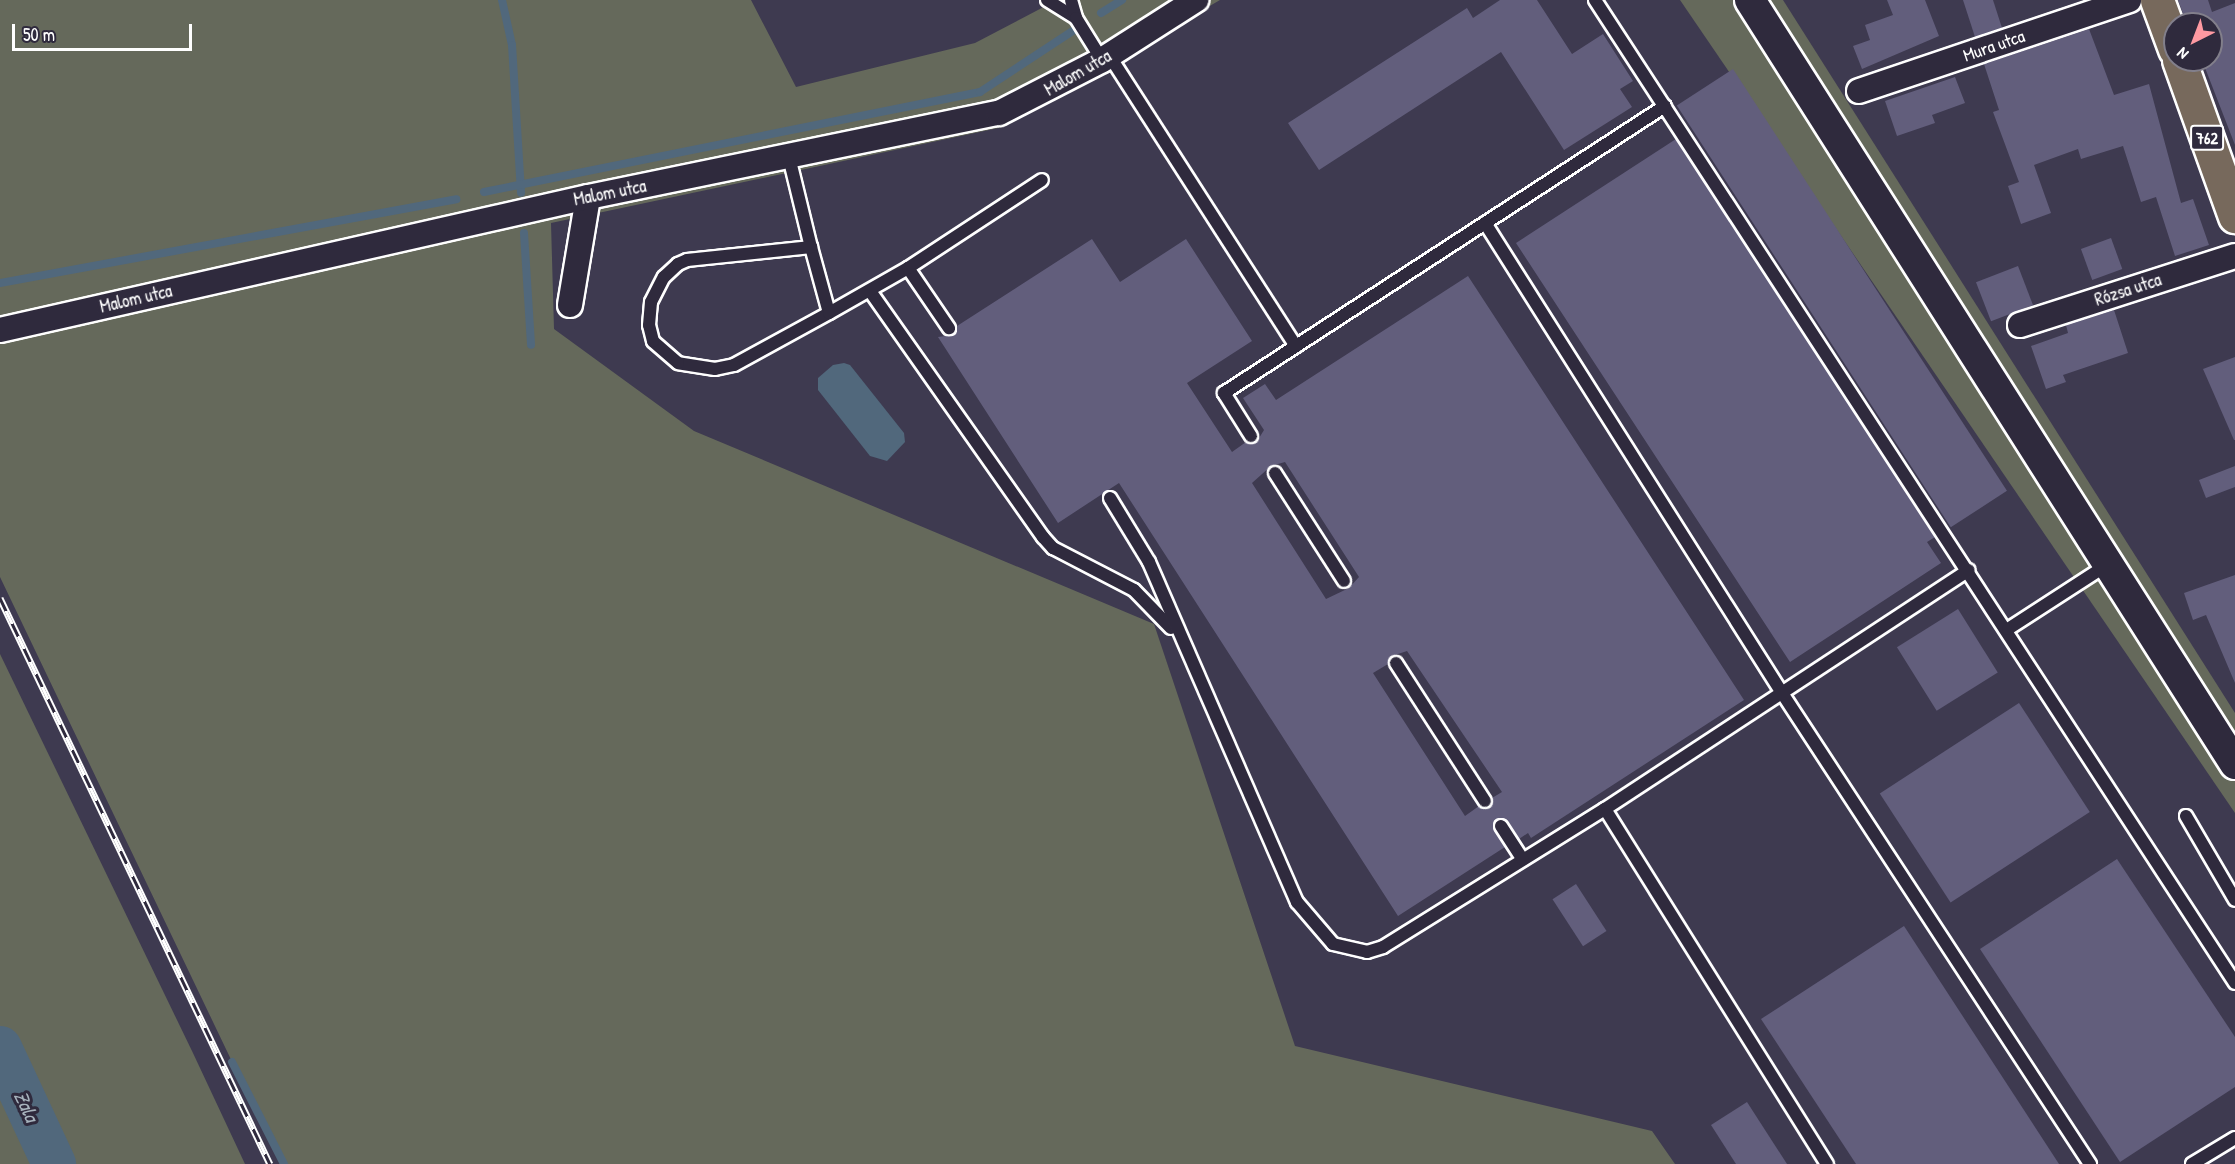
<!DOCTYPE html>
<meta charset="utf-8">
<style>
body{margin:0}
#map{position:relative;width:2235px;height:1164px;overflow:hidden;background:#3e3a50;font-family:"Patrick Hand",sans-serif}
div>[style]{position:absolute}
.green>*{inset:0;background:#65695b}
.water>*{inset:0;background:#51687c}
.stream>*{height:8px;margin:-4px;padding:0 4px;transform-origin:4px;border-radius:4px;background:#51687c}
.river>*{height:44px;margin:-22px;padding:0 22px;transform-origin:22px;border-radius:22px;background:#51687c}
.building>*{inset:0;background:#625e7c;transform-origin:0 0}
.roads{filter:drop-shadow(2px 0 #fff) drop-shadow(-2px 0 #fff) drop-shadow(0 2px #fff) drop-shadow(0 -2px #fff)}
.service>*{height:12px;margin:-6px;padding:0 6px;transform-origin:6px;border-radius:6px;background:#2f2a3d}
.minor>*{height:24px;margin:-12px;padding:0 12px;transform-origin:12px;border-radius:12px;background:#2f2a3d}
.tertiary>*{height:30px;margin:-15px;padding:0 15px;transform-origin:15px;border-radius:15px;background:#2f2a3d}
.primary>*{height:33px;margin:-16.5px;padding:0 16.5px;transform-origin:16.5px;border-radius:16.5px;background:#77695c}
.rail>*{height:7px;margin-top:-3.5px;transform-origin:0;background:repeating-linear-gradient(90deg,#2f2a3d 0 14px,#fff 0 28px);box-sizing:border-box;border-block:2px solid #fff}
span{translate:-50% -50%;white-space:nowrap;text-align:center;line-height:1.15;-webkit-text-stroke:6px #2f2a3d;paint-order:stroke}
.shield-label span{padding:2px 4px;background:#2f2a3d;border:2px solid;border-radius:4px;-webkit-text-stroke-width:0}
.shield-label{font-size:16px;color:#fff;font-weight:700}
.street-label{font-size:18px;color:#fff}
.water-label{font-size:20px;color:#a8b4be;font-style:italic}
.north{position:absolute;left:2163px;top:12px;width:60px;height:60px;box-sizing:border-box;background:#2f2a3d;border:2px solid #827f8b;border-radius:50%;rotate:222deg;font-size:16px;font-weight:700;line-height:24px;text-align:center;color:#fff}
.north::after{content:'';display:block;margin:auto;width:21px;height:27px;background:#ff9aa2;clip-path:polygon(50% 0,100% 100%,50% 72%,0 100%)}
.scale{position:absolute;left:12px;top:24px;width:180px;height:27px;box-sizing:border-box;border:3px solid #fff;border-top:0;padding-left:8px;font-size:18px;line-height:21px;white-space:nowrap;color:#fff;-webkit-text-stroke:4px #2f2a3d;paint-order:stroke}
</style>
<div id="map">
<div class="green">
<i style="clip-path:polygon(0 0,751px 0,796px 87px,975px 43px,1057px 0,1220px 0,1003px 127px,551px 223px,554px 329px,694px 431px,1154px 624px,1295px 1046px,1652px 1131px,1675px 1164px,281px 1164px,0 577px)"></i>
<i style="clip-path:polygon(1680px 0,1783px 0,2235px 713px,2235px 813px)"></i>
<i style="clip-path:polygon(0 654px,192px 1051px,245px 1164px,0 1164px)"></i>
</div>
<div class="water">
<i style="clip-path:polygon(844px 363px,850px 365px,904px 433px,905px 442px,887px 461px,870px 456px,818px 390px,818px 378px,833px 365px)"></i>
</div>
<div class="stream">
<i style="left:502px;top:0;width:46px;rotate:77.5deg"></i>
<i style="left:512px;top:45px;width:148px;rotate:86.5deg"></i>
<i style="left:1101px;top:13px;width:25px;rotate:-32deg"></i>
<i style="left:484px;top:192px;width:506px;rotate:-11.4deg"></i>
<i style="left:980px;top:92px;width:113px;rotate:-33.4deg"></i>
<i style="left:524px;top:233px;width:112px;rotate:86.4deg"></i>
<i style="left:0;top:283px;width:464px;rotate:-10.4deg"></i>
<i style="left:232px;top:1062px;width:114px;rotate:63deg"></i>
</div>
<div class="river">
<i style="left:0;top:1048px;width:128px;rotate:65deg"></i>
</div>
<div class="building">
<i style="clip-path:polygon(1500px 0,1537px 0,1572px 54px,1603px 34px,1633px 81px,1620px 89px,1632px 107px,1564px 150px,1501px 52px,1319px 170px,1288px 123px,1467px 8px,1473px 18px)"></i>
<i style="clip-path:polygon(1887px 0,1925px 0,1939px 36px,1862px 69px,1853px 46px,1870px 40px,1865px 25px,1893px 15px)"></i>
<i style="clip-path:polygon(1963px 0,1993px 0,2002px 28px,1975px 37px)"></i>
<i style="clip-path:polygon(2178px 0,2208px 0,2212px 12px,2235px 3px,2235px 145px,2202px 60px,2211px 60px,2211px 24px,2187px 24px)"></i>
<i style="clip-path:polygon(2089px 29px,2114px 95px,2149px 84px,2181px 203px,2193px 199px,2209px 245px,2175px 256px,2156px 197px,2141px 202px,2123px 146px,2081px 159px,2078px 149px,2034px 165px,2051px 213px,2021px 224px,2008px 186px,2019px 182px,1993px 112px,1999px 110px,1984px 64px)"></i>
<i style="left:1733px;top:69px;width:503px;height:67px;rotate:57deg"></i>
<i style="clip-path:polygon(1955px 77px,1965px 103px,1932px 115px,1935px 123px,1897px 136px,1885px 101px)"></i>
<i style="clip-path:polygon(1676px 139px,1935px 537px,1927px 542px,1941px 563px,1790px 662px,1516px 243px)"></i>
<i style="left:2111px;top:238px;width:33px;height:32px;rotate:70deg"></i>
<i style="clip-path:polygon(evenodd,1092px 239px,1120px 282px,1186px 239px,1252px 341px,1187px 383px,1232px 452px,1246px 442px,1256px 443px,1264px 430px,1243px 398px,1265px 384px,1276px 400px,1468px 276px,1744px 700px,1531px 838px,1528px 833px,1519px 839px,1508px 821px,1497px 819px,1493px 827px,1505px 847px,1398px 916px,1119px 483px,1058px 523px,938px 337px,953px 335px,957px 326px,1092px 239px,1285px 462px,1359px 577px,1349px 588px,1326px 599px,1252px 483px,1271px 466px,1285px 462px,1092px 239px,1407px 651px,1502px 792px,1492px 798px,1489px 808px,1479px 806px,1465px 816px,1373px 673px,1388px 664px,1392px 656px,1407px 651px)"></i>
<i style="left:2018px;top:266px;width:42px;height:45px;rotate:69deg"></i>
<i style="clip-path:polygon(2114px 310px,2128px 353px,2063px 375px,2066px 382px,2046px 389px,2031px 346px,2068px 333px,2066px 325px)"></i>
<i style="clip-path:polygon(2235px 357px,2235px 440px,2234px 440px,2203px 369px)"></i>
<i style="clip-path:polygon(2235px 466px,2235px 487px,2206px 498px,2199px 480px)"></i>
<i style="clip-path:polygon(2235px 575px,2235px 683px,2206px 615px,2193px 620px,2184px 593px)"></i>
<i style="left:1958px;top:609px;width:75px;height:72px;rotate:58deg"></i>
<i style="left:2019px;top:703px;width:130px;height:166px;rotate:57deg"></i>
<i style="clip-path:polygon(2117px 859px,2235px 1037px,2235px 1087px,2120px 1162px,1980px 949px)"></i>
<i style="left:1576px;top:884px;width:56px;height:28px;rotate:57deg"></i>
<i style="clip-path:polygon(1904px 926px,2059px 1164px,1856px 1164px,1761px 1019px)"></i>
<i style="clip-path:polygon(1747px 1102px,1787px 1164px,1736px 1164px,1711px 1125px)"></i>
</div>
<div class="roads">
<div class="service">
<i style="left:1047px;top:0;width:34px;rotate:32deg"></i>
<i style="left:1071px;top:0;width:19px;rotate:74deg"></i>
<i style="left:1076px;top:18px;width:49px;rotate:58.2deg"></i>
<i style="left:1595px;top:0;width:1173px;rotate:56.93deg"></i>
<i style="left:1109px;top:55px;width:346px;rotate:57.3deg"></i>
<i style="left:789px;top:157px;width:93px;rotate:76.3deg"></i>
<i style="left:1485px;top:223px;width:556px;rotate:57.71deg"></i>
<i style="left:1782px;top:693px;width:563px;rotate:56.82deg"></i>
<i style="left:811px;top:247px;width:68px;rotate:74.7deg"></i>
<i style="left:829px;top:313px;width:108px;rotate:151.3deg"></i>
<i style="left:734px;top:365px;width:19px;rotate:168deg"></i>
<i style="left:715px;top:369px;width:37px;rotate:-171deg"></i>
<i style="left:678px;top:363px;width:33px;rotate:-139deg"></i>
<i style="left:653px;top:341px;width:16px;rotate:-104deg"></i>
<i style="left:649px;top:325px;width:23px;rotate:-85deg"></i>
<i style="left:651px;top:302px;width:28px;rotate:-63deg"></i>
<i style="left:664px;top:277px;width:19px;rotate:-43deg"></i>
<i style="left:678px;top:264px;width:10px;rotate:-24deg"></i>
<i style="left:687px;top:260px;width:125px;rotate:-6deg"></i>
<i style="left:908px;top:268px;width:73px;rotate:55.7deg"></i>
<i style="left:870px;top:291px;width:301px;rotate:54.9deg"></i>
<i style="left:1043px;top:537px;width:15px;rotate:48deg"></i>
<i style="left:1053px;top:548px;width:91px;rotate:27.4deg"></i>
<i style="left:1134px;top:590px;width:53px;rotate:45.8deg"></i>
<i style="left:829px;top:313px;width:91px;rotate:-29.7deg"></i>
<i style="left:908px;top:268px;width:160px;rotate:-33.3deg"></i>
<i style="left:1251px;top:436px;width:51px;rotate:-122.1deg"></i>
<i style="left:1224px;top:393px;width:526px;rotate:-33.06deg"></i>
<i style="left:1275px;top:473px;width:128px;rotate:57.4deg"></i>
<i style="left:1110px;top:498px;width:75px;rotate:58.6deg"></i>
<i style="left:1149px;top:562px;width:371px;rotate:66.5deg"></i>
<i style="left:1297px;top:902px;width:55px;rotate:49.4deg"></i>
<i style="left:1333px;top:944px;width:35px;rotate:13deg"></i>
<i style="left:1367px;top:952px;width:17px;rotate:-17deg"></i>
<i style="left:1383px;top:947px;width:261px;rotate:-31.9deg"></i>
<i style="left:1605px;top:809px;width:435px;rotate:-33.3deg"></i>
<i style="left:2008px;top:629px;width:118px;rotate:-32.9deg"></i>
<i style="left:1396px;top:663px;width:164px;rotate:57.2deg"></i>
<i style="left:1605px;top:809px;width:419px;rotate:58deg"></i>
<i style="left:2186px;top:816px;width:97px;rotate:59.7deg"></i>
<i style="left:1501px;top:826px;width:40px;rotate:57.1deg"></i>
<i style="left:2192px;top:1164px;width:50px;rotate:-31.2deg"></i>
</div>
<div class="minor">
<i style="left:1859px;top:91px;width:285px;rotate:-18.6deg"></i>
<i style="left:570px;top:305px;width:109px;rotate:-80.5deg"></i>
<i style="left:2020px;top:325px;width:226px;rotate:-17.8deg"></i>
<i style="left:0;top:330px;width:603px;rotate:-12.75deg"></i>
<i style="left:588px;top:197px;width:419px;rotate:-11.6deg"></i>
<i style="left:999px;top:113px;width:116px;rotate:-27.2deg"></i>
<i style="left:1102px;top:60px;width:112px;rotate:-32.6deg"></i>
</div>
<div class="tertiary">
<i style="left:1750px;top:0;width:905px;rotate:57.59deg"></i>
</div>
<div class="primary">
<i style="left:2157px;top:0;width:52px;rotate:69.8deg"></i>
<i style="left:2179px;top:60px;width:166px;rotate:70.3deg"></i>
</div>
</div>
<div class="rail">
<i style="left:0;top:598px;width:627px;rotate:64.5deg"></i>
</div>
<div class="shield-label">
<span style="left:2207px;top:138px">762</span>
</div>
<div class="street-label">
<span style="left:1994px;top:46px;rotate:-19deg">Mura utca</span>
<span style="left:1078px;top:73px;rotate:-30deg">Malom utca</span>
<span style="left:610px;top:193px;rotate:-11deg">Malom utca</span>
<span style="left:2128px;top:290px;rotate:-18deg">Rózsa utca</span>
<span style="left:136px;top:299px;rotate:-13deg">Malom utca</span>
</div>
<div class="water-label">
<span style="left:27px;top:1106px;rotate:65deg">Zala</span>
</div>
<div class="north">N</div>
<div class="scale">50 m</div>
</div>
